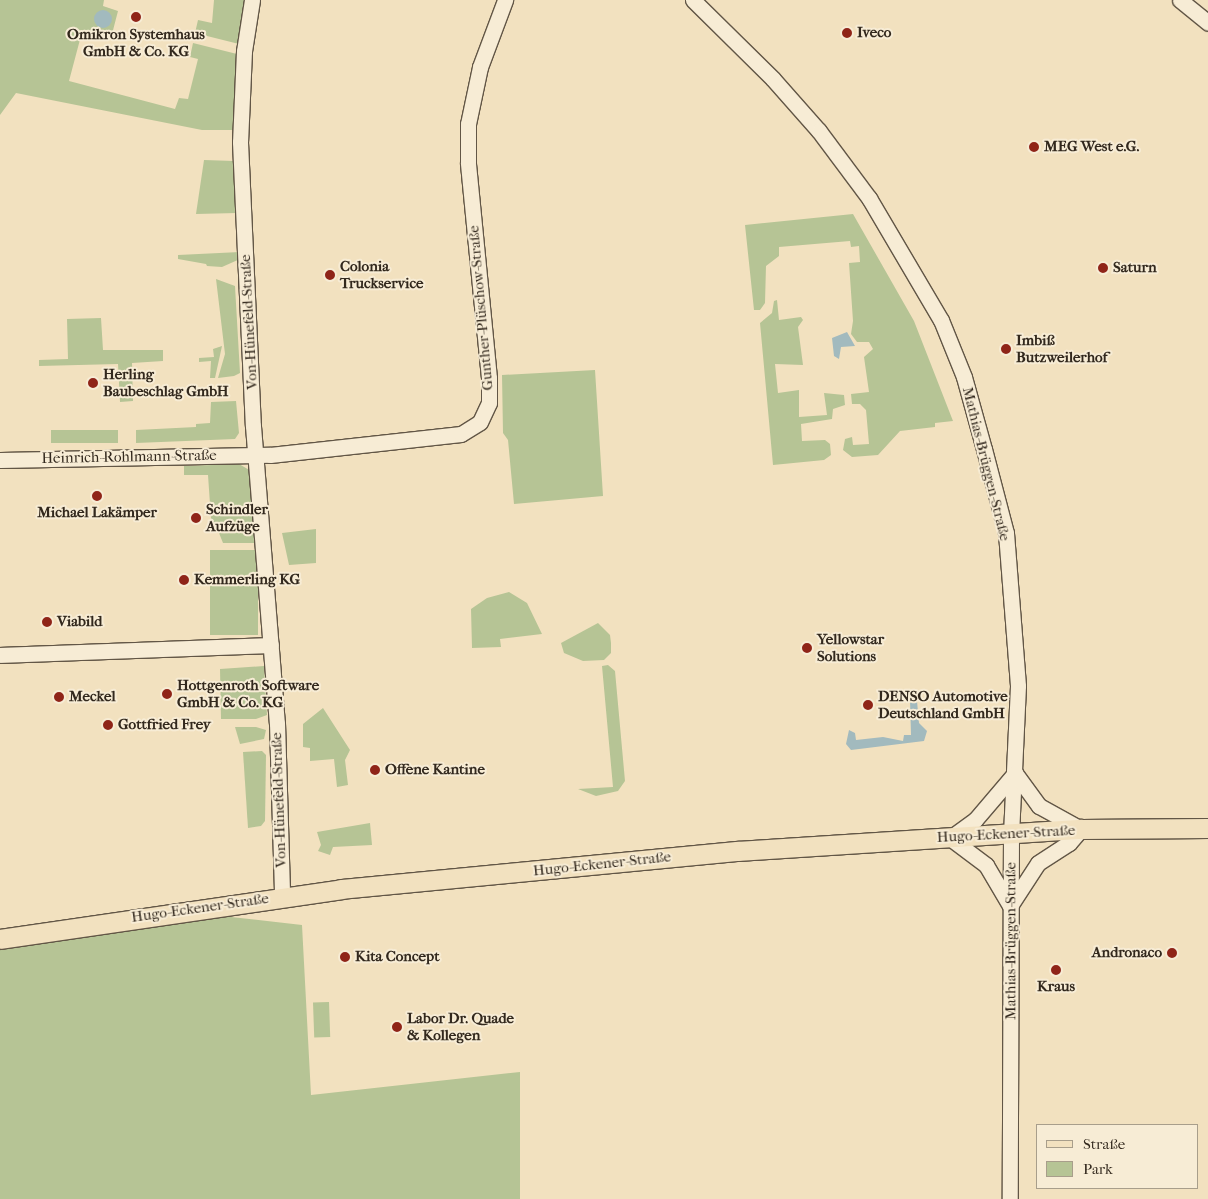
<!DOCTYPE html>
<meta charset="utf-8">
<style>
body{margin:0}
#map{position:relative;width:1208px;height:1199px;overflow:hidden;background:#f2e1bf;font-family:"IM FELL French Canon",serif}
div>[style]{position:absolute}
.green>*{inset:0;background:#b6c495;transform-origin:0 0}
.water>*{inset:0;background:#a2babe}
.round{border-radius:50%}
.roads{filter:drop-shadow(1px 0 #625646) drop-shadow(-1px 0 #625646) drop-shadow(0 1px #625646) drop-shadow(0 -1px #625646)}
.minor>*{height:15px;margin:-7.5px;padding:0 7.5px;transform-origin:7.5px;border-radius:7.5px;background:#f7ecd5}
.major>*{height:19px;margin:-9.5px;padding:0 9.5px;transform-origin:9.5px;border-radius:9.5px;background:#f2e1bf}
.dots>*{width:14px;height:14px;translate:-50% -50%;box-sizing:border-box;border:2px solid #f7ecd5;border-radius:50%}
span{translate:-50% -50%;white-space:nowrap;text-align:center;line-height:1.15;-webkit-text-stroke:4px #f7ecd5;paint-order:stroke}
.poi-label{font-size:15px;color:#32281d;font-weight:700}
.left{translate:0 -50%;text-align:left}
.right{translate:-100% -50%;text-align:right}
.street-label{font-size:15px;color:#32281d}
.legend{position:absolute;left:1036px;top:1124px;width:162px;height:65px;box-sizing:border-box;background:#f7ecd5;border:1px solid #a89e8b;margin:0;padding:6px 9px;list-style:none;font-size:15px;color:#32281d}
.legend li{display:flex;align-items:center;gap:10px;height:25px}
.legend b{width:25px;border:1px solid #a89e8b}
</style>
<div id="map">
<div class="green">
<i style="clip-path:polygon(0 0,104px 0,103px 6px,118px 11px,111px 38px,82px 32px,69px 81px,175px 109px,179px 98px,188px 99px,198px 59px,190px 57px,193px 43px,237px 54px,234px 130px,202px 130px,16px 93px,0 115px)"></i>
<i style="clip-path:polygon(214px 0,245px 0,239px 44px,195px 33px,198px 20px,212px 23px)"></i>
<i style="clip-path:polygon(204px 160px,234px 161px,237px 213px,196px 214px)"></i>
<i style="clip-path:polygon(853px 214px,914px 321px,953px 421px,935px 423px,935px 427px,900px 431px,878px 455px,852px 457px,843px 450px,845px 439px,852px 437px,853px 445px,869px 444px,866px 410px,860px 404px,852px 404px,851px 394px,869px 392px,864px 357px,873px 349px,869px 342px,857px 342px,851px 334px,853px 321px,849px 263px,860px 262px,859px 246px,851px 247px,850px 241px,779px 247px,779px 256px,766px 266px,765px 303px,760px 310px,754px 310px,745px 225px)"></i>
<i style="clip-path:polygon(240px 252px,240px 259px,222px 267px,207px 266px,206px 264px,178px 259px,178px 255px)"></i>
<i style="clip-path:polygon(216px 279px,235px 286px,240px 373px,234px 376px,218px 378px,225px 354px)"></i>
<i style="clip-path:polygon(777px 300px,779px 320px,801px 317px,803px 320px,798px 327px,803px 365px,775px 364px,778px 393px,799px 390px,799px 417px,827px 415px,824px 393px,844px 395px,845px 405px,833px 409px,832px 419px,801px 424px,802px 441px,825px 440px,830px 444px,831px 455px,824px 460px,773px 465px,760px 323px,772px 313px,774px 301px)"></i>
<i style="clip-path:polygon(101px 318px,103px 350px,163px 350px,163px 361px,132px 363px,133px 401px,120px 402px,118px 364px,39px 366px,39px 360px,68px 359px,67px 319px)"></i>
<i style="clip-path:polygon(222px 346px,215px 378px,210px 378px,211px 361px,199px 362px,199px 358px,214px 357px,213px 349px)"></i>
<i style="clip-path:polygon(595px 370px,603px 496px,514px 504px,508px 440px,503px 433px,502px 375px)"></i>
<i style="clip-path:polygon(236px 401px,239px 433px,235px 439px,136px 443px,136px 430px,196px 427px,196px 424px,210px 423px,211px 402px)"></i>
<i style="left:118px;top:430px;width:13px;height:67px;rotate:90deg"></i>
<i style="clip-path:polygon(239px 464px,251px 471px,259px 543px,223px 543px,219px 533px,212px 533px,208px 475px,184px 475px,184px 466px)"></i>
<i style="clip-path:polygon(316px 529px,316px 563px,289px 565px,282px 533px)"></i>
<i style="left:210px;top:550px;width:48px;height:85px"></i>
<i style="clip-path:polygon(509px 592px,527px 603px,542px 634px,500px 639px,501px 647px,472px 648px,471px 609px,487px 598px)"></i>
<i style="clip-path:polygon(598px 623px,610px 635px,611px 643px,611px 653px,604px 660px,583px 661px,564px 653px,561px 643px)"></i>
<i style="clip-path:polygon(608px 665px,615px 671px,625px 781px,618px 791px,596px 796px,578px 789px,613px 787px,602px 666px)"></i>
<i style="clip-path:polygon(264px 666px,267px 715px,256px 719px,221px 719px,220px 669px)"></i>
<i style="clip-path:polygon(323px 708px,350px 750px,345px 760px,348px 785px,337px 787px,334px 759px,310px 761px,310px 748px,303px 747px,303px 724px)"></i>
<i style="clip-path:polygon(256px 727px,266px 730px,264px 739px,240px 744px,235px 727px)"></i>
<i style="clip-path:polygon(262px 751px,266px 755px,265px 821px,261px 826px,248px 828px,243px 752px)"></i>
<i style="clip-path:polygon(370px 823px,372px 845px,333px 847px,330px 855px,318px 851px,321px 845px,317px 832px)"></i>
<i style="clip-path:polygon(213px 915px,302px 925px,311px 1095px,520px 1072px,520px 1199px,0 1199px,0 947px,120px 928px,181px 924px)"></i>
<i style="left:329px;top:1002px;width:35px;height:16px;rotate:88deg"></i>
</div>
<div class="water">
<i class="round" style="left:94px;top:10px;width:18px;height:18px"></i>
<i style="clip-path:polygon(847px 332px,855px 346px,841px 347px,839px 359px,834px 356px,832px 338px)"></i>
<i style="clip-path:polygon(910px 700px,917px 701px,919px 723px,927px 731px,924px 741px,851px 750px,846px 744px,849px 730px,855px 733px,856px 740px,883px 737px,903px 741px,904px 735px,911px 735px)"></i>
</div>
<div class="roads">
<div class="minor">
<i style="left:252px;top:0;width:52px;rotate:98.9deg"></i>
<i style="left:244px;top:51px;width:91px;rotate:92.5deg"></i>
<i style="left:240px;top:142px;width:284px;rotate:87.4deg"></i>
<i style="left:253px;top:426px;width:298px;rotate:85.4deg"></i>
<i style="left:277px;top:723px;width:173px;rotate:88.3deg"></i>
<i style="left:693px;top:0;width:112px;rotate:44.6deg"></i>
<i style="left:773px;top:79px;width:69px;rotate:48.5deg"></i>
<i style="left:819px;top:131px;width:84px;rotate:53.3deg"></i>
<i style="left:869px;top:198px;width:142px;rotate:59.5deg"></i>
<i style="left:941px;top:320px;width:61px;rotate:68deg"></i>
<i style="left:964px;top:377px;width:75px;rotate:74.5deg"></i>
<i style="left:984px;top:449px;width:87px;rotate:75.3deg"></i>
<i style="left:1006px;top:533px;width:153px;rotate:85.5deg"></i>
<i style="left:1018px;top:686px;width:147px;rotate:92.7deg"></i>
<i style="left:1011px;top:833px;width:366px;rotate:90.2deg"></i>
<i style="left:1180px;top:0;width:36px;rotate:39deg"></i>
<i style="left:0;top:460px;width:270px;rotate:-1.1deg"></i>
<i style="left:270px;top:455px;width:192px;rotate:-6.3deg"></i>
<i style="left:461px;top:434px;width:22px;rotate:-32deg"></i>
<i style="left:480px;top:422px;width:21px;rotate:-65deg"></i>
<i style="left:489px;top:403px;width:25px;rotate:-90deg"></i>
<i style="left:489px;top:378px;width:217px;rotate:-95.6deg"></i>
<i style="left:468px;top:162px;width:38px;rotate:-90deg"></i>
<i style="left:468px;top:124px;width:58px;rotate:-78.1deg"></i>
<i style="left:480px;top:67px;width:72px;rotate:-69.5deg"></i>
<i style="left:0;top:655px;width:271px;rotate:-2.1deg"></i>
<i style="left:1009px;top:904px;width:45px;rotate:-120.5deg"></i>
<i style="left:986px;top:865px;width:45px;rotate:-143.1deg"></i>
<i style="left:950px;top:838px;width:31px;rotate:-36deg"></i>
<i style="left:975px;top:820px;width:62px;rotate:-49.6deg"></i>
<i style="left:1010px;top:906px;width:51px;rotate:-56.9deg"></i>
<i style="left:1038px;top:863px;width:37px;rotate:-33deg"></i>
<i style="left:1069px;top:843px;width:18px;rotate:-49deg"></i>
<i style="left:1081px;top:829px;width:48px;rotate:-151.3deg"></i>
<i style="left:1039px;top:806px;width:41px;rotate:-126deg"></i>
</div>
<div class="major">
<i style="left:0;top:939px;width:345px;rotate:-8.3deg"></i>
<i style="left:341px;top:889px;width:398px;rotate:-5.5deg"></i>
<i style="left:737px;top:851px;width:345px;rotate:-3.7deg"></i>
<i style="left:1081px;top:829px;width:127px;rotate:-0.5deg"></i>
</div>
</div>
<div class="dots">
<i style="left:136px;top:17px;background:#8f2418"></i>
<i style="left:847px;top:33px;background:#8f2418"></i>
<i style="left:1034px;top:147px;background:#8f2418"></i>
<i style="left:1103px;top:268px;background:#8f2418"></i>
<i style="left:330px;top:275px;background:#8f2418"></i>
<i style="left:1006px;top:349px;background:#8f2418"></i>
<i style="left:93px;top:383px;background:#8f2418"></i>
<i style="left:97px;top:496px;background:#8f2418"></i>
<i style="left:196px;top:518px;background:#8f2418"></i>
<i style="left:184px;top:580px;background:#8f2418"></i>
<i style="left:47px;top:622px;background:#8f2418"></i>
<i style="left:807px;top:648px;background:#8f2418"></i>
<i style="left:167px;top:694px;background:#8f2418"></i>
<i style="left:59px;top:697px;background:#8f2418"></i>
<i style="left:868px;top:705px;background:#8f2418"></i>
<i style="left:108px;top:725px;background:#8f2418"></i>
<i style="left:375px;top:770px;background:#8f2418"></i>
<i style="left:1172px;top:953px;background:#8f2418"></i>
<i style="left:345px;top:957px;background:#8f2418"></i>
<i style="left:1056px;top:970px;background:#8f2418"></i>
<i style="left:397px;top:1027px;background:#8f2418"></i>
</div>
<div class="poi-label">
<span class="left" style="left:857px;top:33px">Iveco</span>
<span style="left:136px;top:43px">Omikron Systemhaus<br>GmbH &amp; Co. KG</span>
<span class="left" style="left:1044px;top:147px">MEG West e.G.</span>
<span class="left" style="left:340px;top:275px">Colonia<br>Truckservice</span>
<span class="left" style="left:1113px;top:268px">Saturn</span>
<span class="left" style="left:1016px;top:349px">Imbiß<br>Butzweilerhof</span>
<span class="left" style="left:103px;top:383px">Herling<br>Baubeschlag GmbH</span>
<span class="left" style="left:206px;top:518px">Schindler<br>Aufzüge</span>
<span style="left:97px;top:513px">Michael Lakämper</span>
<span class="left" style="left:194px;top:580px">Kemmerling KG</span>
<span class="left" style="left:57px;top:622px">Viabild</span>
<span class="left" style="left:817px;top:648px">Yellowstar<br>Solutions</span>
<span class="left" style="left:177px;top:694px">Hottgenroth Software<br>GmbH &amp; Co. KG</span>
<span class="left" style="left:878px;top:705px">DENSO Automotive<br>Deutschland GmbH</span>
<span class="left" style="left:69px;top:697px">Meckel</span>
<span class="left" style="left:118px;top:725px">Gottfried Frey</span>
<span class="left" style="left:385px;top:770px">Offene Kantine</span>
<span class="right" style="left:1162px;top:953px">Andronaco</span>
<span class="left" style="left:355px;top:957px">Kita Concept</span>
<span style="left:1056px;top:987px">Kraus</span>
<span class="left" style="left:407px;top:1027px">Labor Dr. Quade<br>&amp; Kollegen</span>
</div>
<div class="street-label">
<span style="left:481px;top:308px;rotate:-95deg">Gunther-Plüschow-Straße</span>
<span style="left:249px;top:322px;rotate:-93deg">Von-Hünefeld-Straße</span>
<span style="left:129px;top:457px;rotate:-1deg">Heinrich-Rohlmann-Straße</span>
<span style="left:986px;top:464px;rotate:76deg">Mathias-Brüggen-Straße</span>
<span style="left:279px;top:800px;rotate:-92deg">Von-Hünefeld-Straße</span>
<span style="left:1006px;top:834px;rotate:-3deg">Hugo-Eckener-Straße</span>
<span style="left:602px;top:864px;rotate:-6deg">Hugo-Eckener-Straße</span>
<span style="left:200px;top:908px;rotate:-8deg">Hugo-Eckener-Straße</span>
<span style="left:1011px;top:941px;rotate:-90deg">Mathias-Brüggen-Straße</span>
</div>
<ul class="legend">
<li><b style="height:6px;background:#f2e1bf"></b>Straße</li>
<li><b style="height:14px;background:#b6c495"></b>Park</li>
</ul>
</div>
